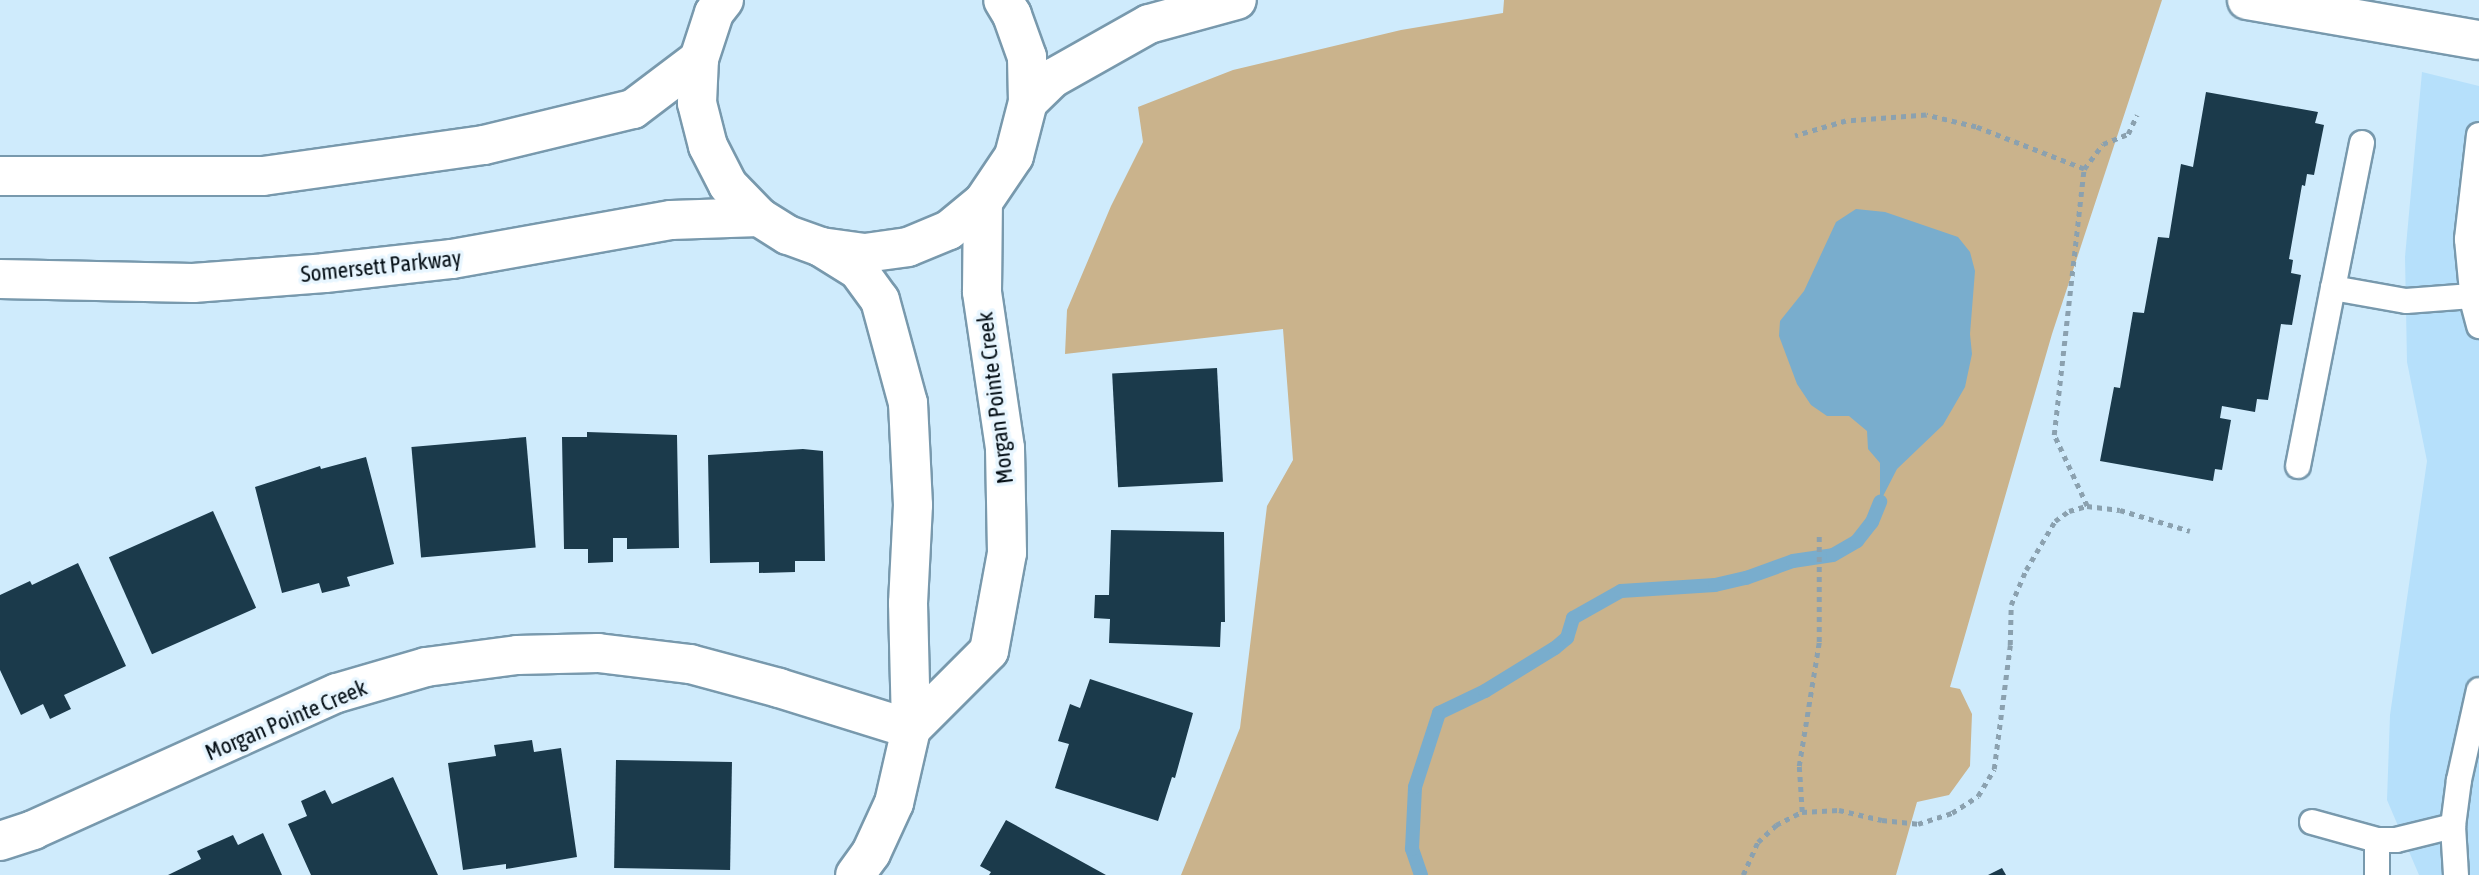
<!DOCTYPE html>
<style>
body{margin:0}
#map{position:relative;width:2479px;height:875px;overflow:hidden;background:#cfebfc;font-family:"Asap Condensed",sans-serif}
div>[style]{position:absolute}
.built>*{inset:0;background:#b6e0fb}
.green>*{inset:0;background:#cab38c}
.water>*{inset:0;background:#79adcd}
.stream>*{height:14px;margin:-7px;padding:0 7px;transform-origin:7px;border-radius:7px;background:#79adcd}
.building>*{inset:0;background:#1b3a4b;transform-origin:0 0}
.path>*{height:4.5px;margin-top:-2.25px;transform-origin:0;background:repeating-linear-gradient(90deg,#8ba1af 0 5px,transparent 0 10px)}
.roads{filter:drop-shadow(2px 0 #7899ad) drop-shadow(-2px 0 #7899ad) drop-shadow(0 2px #7899ad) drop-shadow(0 -2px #7899ad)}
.service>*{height:24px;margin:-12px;padding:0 12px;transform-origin:12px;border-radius:12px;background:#fff}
.minor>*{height:38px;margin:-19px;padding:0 19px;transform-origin:19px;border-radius:19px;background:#fff}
.secondary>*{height:38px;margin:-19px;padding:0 19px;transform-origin:19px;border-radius:19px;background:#fff}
span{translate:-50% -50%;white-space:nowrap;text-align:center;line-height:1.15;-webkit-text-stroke:7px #e8f6ff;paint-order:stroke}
.street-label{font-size:23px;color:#030d14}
</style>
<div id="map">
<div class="built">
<i style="clip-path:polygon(2422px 72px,2479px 86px,2479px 875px,2419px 875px,2387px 800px,2390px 715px,2427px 461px,2407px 362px,2405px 257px)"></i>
</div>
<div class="green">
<i style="clip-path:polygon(1504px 0,2162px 0,2052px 334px,1950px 687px,1960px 689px,1972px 714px,1970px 766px,1949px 795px,1917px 802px,1896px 875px,1181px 875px,1240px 728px,1267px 506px,1293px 460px,1283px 329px,1065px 354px,1067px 310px,1111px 206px,1143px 142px,1138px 107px,1233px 70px,1401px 30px,1503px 13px)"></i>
</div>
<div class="water">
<i style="clip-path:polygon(1856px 209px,1885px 212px,1958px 237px,1970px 252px,1975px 271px,1970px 334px,1972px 354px,1965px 387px,1943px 425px,1897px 469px,1880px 502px,1880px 463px,1868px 449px,1867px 431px,1849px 416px,1827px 416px,1811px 405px,1797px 384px,1779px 336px,1780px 321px,1804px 291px,1836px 222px)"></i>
</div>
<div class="stream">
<i style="left:1421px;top:875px;width:28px;rotate:-109deg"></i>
<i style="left:1412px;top:849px;width:62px;rotate:-87.2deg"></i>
<i style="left:1415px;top:787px;width:78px;rotate:-72deg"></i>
<i style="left:1439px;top:713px;width:51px;rotate:-25.6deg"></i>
<i style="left:1485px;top:691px;width:82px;rotate:-31.6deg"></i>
<i style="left:1555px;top:648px;width:16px;rotate:-40deg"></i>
<i style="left:1567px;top:638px;width:21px;rotate:-73deg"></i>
<i style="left:1573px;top:618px;width:55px;rotate:-29.4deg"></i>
<i style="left:1621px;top:591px;width:94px;rotate:-3.7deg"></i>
<i style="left:1715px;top:585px;width:32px;rotate:-13deg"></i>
<i style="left:1746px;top:578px;width:50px;rotate:-19.9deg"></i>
<i style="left:1793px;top:561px;width:40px;rotate:-8.5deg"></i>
<i style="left:1833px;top:555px;width:28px;rotate:-30deg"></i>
<i style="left:1857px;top:541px;width:24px;rotate:-52deg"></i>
<i style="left:1872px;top:522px;width:22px;rotate:-68deg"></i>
</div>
<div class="building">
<i style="clip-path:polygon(2206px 92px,2318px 112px,2315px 123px,2324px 125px,2314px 175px,2307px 174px,2305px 186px,2302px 185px,2289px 259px,2293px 260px,2291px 273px,2301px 275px,2292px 325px,2281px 324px,2268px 400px,2257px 399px,2255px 412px,2222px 406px,2220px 418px,2231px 420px,2222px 470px,2215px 469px,2213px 481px,2100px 461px,2114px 387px,2120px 388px,2133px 312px,2144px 313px,2158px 237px,2169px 238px,2181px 164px,2193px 167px)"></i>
<i style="left:1217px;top:368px;width:114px;height:105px;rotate:87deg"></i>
<i style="clip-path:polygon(587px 432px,677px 435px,679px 548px,627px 549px,627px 538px,613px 538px,613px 562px,588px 563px,588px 549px,564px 549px,562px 437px,587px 437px)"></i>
<i style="left:526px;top:437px;width:111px;height:115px;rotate:85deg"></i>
<i style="clip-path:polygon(803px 449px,823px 451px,825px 561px,795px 561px,795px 572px,759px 573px,759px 562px,710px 563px,708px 455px)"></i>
<i style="clip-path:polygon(366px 457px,394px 564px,347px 577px,350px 586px,322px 593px,319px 583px,282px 593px,255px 487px,320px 466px,321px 469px)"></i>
<i style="left:213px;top:511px;width:106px;height:114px;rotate:66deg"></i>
<i style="clip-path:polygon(1111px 530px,1224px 532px,1225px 622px,1221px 622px,1220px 647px,1109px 643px,1110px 619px,1094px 618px,1095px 595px,1109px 595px)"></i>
<i style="clip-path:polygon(78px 563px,126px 666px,64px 695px,71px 709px,50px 719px,43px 704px,21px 715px,0 670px,0 595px,30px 581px,32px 585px)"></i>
<i style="clip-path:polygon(1090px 679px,1193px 713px,1175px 778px,1172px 777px,1158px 821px,1055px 788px,1069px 744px,1058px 741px,1070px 704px,1080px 708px)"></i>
<i style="clip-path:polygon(532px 740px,534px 752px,561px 748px,577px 857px,506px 869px,506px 864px,463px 870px,448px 763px,496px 756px,494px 745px)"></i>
<i style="left:616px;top:760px;width:116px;height:108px;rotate:1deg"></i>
<i style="clip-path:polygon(393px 777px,438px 875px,311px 875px,288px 824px,307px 816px,301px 801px,325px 790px,332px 804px)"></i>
<i style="clip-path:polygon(1006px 820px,1106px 875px,989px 875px,991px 872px,980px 866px)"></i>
<i style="clip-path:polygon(263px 833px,282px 875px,168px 875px,201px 859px,197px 851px,233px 835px,238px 845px)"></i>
<i style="clip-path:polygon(2002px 868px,2006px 875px,1988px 875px)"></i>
</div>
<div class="path">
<i style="left:2084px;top:169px;width:31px;rotate:-53deg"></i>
<i style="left:2103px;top:144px;width:27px;rotate:-22deg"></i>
<i style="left:2128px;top:134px;width:21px;rotate:-65deg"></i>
<i style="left:2087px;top:506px;width:33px;rotate:7deg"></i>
<i style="left:2120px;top:510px;width:73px;rotate:16.7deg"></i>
<i style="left:1802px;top:812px;width:46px;rotate:-93.7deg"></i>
<i style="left:1799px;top:766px;width:126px;rotate:-80.8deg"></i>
<i style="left:1819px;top:642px;width:108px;rotate:-90deg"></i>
<i style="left:1743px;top:875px;width:36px;rotate:-66deg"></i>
<i style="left:1758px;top:842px;width:25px;rotate:-43deg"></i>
<i style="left:1776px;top:825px;width:29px;rotate:-27deg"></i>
<i style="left:1802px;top:812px;width:37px;rotate:-3deg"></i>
<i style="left:1839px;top:810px;width:44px;rotate:13.1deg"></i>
<i style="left:1882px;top:820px;width:36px;rotate:6deg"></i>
<i style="left:1918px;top:824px;width:36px;rotate:-18deg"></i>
<i style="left:1952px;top:813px;width:31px;rotate:-33deg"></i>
<i style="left:1978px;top:796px;width:31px;rotate:-59deg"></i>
<i style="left:1994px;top:769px;width:125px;rotate:-82.6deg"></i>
<i style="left:2010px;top:645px;width:40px;rotate:-88.6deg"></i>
<i style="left:2011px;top:605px;width:38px;rotate:-67deg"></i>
<i style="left:2026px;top:570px;width:57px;rotate:-59.4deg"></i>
<i style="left:2055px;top:521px;width:17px;rotate:-36deg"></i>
<i style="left:2069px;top:511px;width:19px;rotate:-16deg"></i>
<i style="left:2087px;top:506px;width:78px;rotate:-114.9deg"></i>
<i style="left:2054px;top:435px;width:268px;rotate:-83.6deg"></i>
<i style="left:2084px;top:169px;width:116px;rotate:-158.7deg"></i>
<i style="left:1976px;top:127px;width:51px;rotate:-166.5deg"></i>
<i style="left:1926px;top:115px;width:80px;rotate:175.7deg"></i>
<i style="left:1846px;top:121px;width:53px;rotate:163.6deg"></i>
</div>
<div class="roads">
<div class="service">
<i style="left:2479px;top:135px;width:105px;rotate:96.6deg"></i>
<i style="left:2467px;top:239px;width:64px;rotate:84.6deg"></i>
<i style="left:2473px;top:303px;width:24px;rotate:75deg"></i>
<i style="left:2362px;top:143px;width:148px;rotate:101.3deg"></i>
<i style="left:2333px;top:288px;width:74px;rotate:10.1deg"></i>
<i style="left:2406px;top:301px;width:66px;rotate:-4.3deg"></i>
<i style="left:2298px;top:466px;width:181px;rotate:-78.9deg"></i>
<i style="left:2312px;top:822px;width:67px;rotate:15.5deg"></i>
<i style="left:2377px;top:840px;width:19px"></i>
<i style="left:2396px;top:840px;width:59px;rotate:-13.8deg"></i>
<i style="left:2377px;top:840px;width:35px;rotate:90deg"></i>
<i style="left:2456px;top:875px;width:49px;rotate:-93.5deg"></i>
<i style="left:2453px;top:826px;width:46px;rotate:-82.6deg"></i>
<i style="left:2459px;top:780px;width:92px;rotate:-77.5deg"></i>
</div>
<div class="minor">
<i style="left:821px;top:247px;width:44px;rotate:31.9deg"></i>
<i style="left:858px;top:270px;width:37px;rotate:54deg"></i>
<i style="left:880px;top:300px;width:107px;rotate:74.8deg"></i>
<i style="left:908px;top:403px;width:102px;rotate:87.2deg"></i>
<i style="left:913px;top:505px;width:98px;rotate:92.9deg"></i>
<i style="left:908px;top:603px;width:126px;rotate:88.6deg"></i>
<i style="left:911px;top:729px;width:76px;rotate:102.9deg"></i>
<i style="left:894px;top:803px;width:55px;rotate:114.7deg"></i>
<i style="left:871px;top:853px;width:27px;rotate:126deg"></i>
<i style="left:911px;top:729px;width:110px;rotate:-45deg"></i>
<i style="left:989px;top:651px;width:100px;rotate:-79.6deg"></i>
<i style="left:1007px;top:553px;width:105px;rotate:-91.1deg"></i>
<i style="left:1005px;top:448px;width:158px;rotate:-98.4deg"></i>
<i style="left:982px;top:292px;width:90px;rotate:-89.4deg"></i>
<i style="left:0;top:841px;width:35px;rotate:-18deg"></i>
<i style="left:33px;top:830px;width:333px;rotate:-24.3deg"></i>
<i style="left:337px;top:693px;width:93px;rotate:-16.3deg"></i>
<i style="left:426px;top:667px;width:92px;rotate:-7.5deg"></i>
<i style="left:517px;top:655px;width:81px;rotate:-1.4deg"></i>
<i style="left:598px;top:653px;width:93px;rotate:6.8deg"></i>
<i style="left:690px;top:664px;width:92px;rotate:15.1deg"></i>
<i style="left:779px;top:688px;width:138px;rotate:17.3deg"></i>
</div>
<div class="secondary">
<i style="left:724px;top:0;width:16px;rotate:128deg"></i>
<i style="left:714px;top:13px;width:48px;rotate:108.1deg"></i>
<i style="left:699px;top:59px;width:44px;rotate:92.6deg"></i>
<i style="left:697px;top:103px;width:44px;rotate:75.7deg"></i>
<i style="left:708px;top:146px;width:44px;rotate:62.9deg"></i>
<i style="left:728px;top:185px;width:45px;rotate:45.9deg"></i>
<i style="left:759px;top:217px;width:34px;rotate:32deg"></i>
<i style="left:788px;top:235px;width:35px;rotate:20deg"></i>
<i style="left:821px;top:247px;width:44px;rotate:7.8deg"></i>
<i style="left:865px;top:253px;width:43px;rotate:-7.9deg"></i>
<i style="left:908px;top:247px;width:44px;rotate:-22.5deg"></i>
<i style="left:949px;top:230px;width:44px;rotate:-39.5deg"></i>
<i style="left:983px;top:202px;width:55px;rotate:-56deg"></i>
<i style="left:1014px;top:156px;width:56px;rotate:-75.5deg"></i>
<i style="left:1028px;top:102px;width:45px;rotate:-91.3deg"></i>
<i style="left:1027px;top:57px;width:45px;rotate:-109.7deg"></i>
<i style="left:1012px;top:15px;width:17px;rotate:-121deg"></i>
<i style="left:2247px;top:0;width:235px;rotate:9.8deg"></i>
<i style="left:1028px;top:102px;width:35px;rotate:-44deg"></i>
<i style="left:1053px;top:78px;width:110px;rotate:-29.4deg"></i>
<i style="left:1149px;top:24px;width:91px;rotate:-15.3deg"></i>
<i style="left:0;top:176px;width:263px"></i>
<i style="left:263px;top:176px;width:223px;rotate:-8deg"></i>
<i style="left:484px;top:145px;width:153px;rotate:-13.6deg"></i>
<i style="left:633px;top:109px;width:83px;rotate:-37.1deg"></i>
<i style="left:0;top:279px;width:193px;rotate:1.2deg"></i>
<i style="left:193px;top:283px;width:132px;rotate:-4.3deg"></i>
<i style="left:325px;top:273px;width:128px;rotate:-6.3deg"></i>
<i style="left:452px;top:259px;width:222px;rotate:-10.1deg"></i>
<i style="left:671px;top:220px;width:88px;rotate:-2deg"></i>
</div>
</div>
<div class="street-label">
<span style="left:381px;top:266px;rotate:-6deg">Somersett Parkway</span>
<span style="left:995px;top:398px;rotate:-97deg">Morgan Pointe Creek</span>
<span style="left:286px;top:720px;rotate:-23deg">Morgan Pointe Creek</span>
</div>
</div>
